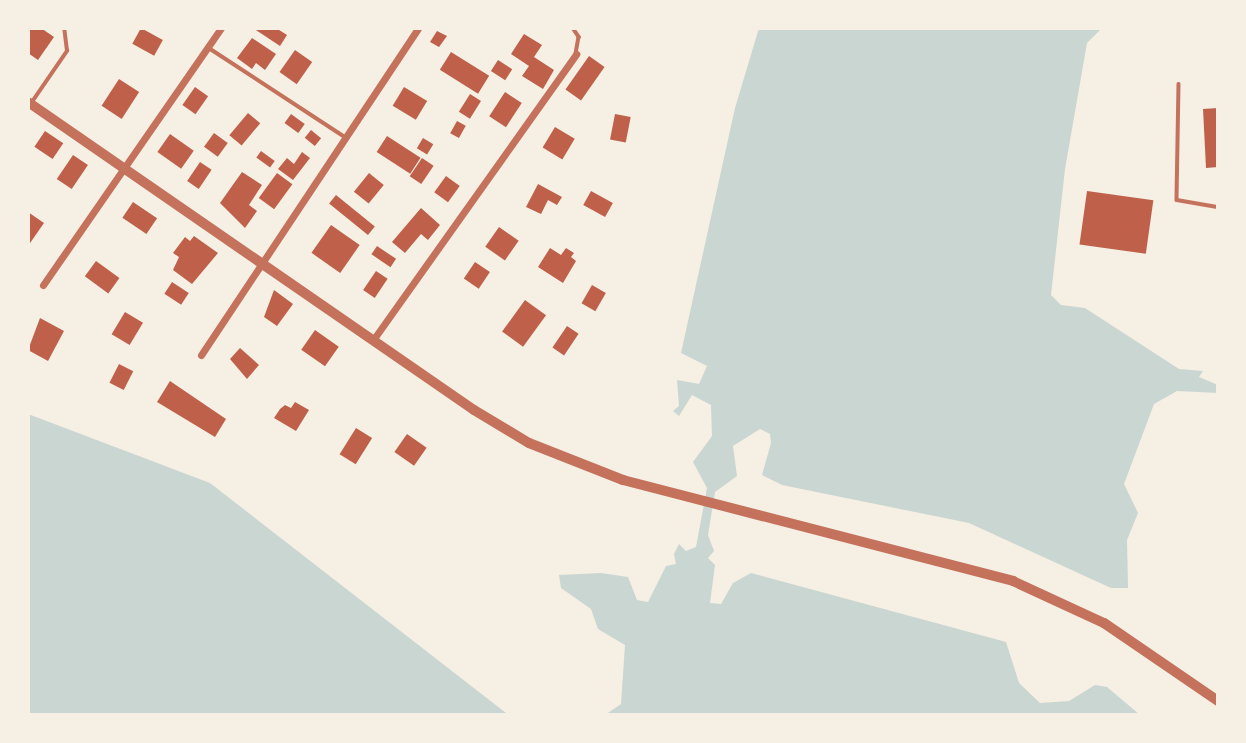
<!DOCTYPE html>
<style>
body{margin:0}
#map{position:relative;width:1246px;height:743px;overflow:hidden;background:#f6efe4;font-family:"IBM Plex Sans",sans-serif}
div>[style]{position:absolute}
.water>*{inset:0;background:#c9d6d2}
.building>*{inset:0;background:#bf614a;transform-origin:0 0}
.service>*{height:3.5px;margin:-1.75px;padding:0 1.75px;transform-origin:1.75px;border-radius:1.75px;background:#c5725c}
.minor>*{height:7px;margin:-3.5px;padding:0 3.5px;transform-origin:3.5px;border-radius:3.5px;background:#c5725c}
.tertiary>*{height:10px;margin:-5px;padding:0 5px;transform-origin:5px;border-radius:5px;background:#c5725c}
span{translate:-50% -50%;white-space:nowrap;text-align:center;line-height:1.15;-webkit-text-stroke:7px #f6efe4;paint-order:stroke}
.frame{position:absolute;inset:0;border:30px solid #f6efe4;pointer-events:none}
</style>
<div id="map">
<div class="water">
<i style="clip-path:polygon(759px 28px,1102px 28px,1087px 43px,1065px 169px,1051px 295px,1061px 305px,1085px 308px,1179px 369px,1203px 371px,1199px 377px,1218px 385px,1218px 393px,1177px 391px,1154px 404px,1124px 484px,1138px 513px,1127px 540px,1128px 588px,1111px 588px,969px 523px,782px 485px,762px 475px,771px 443px,770px 434px,760px 429px,733px 446px,737px 476px,715px 492px,708px 535px,714px 551px,708px 558px,715px 565px,710px 603px,721px 604px,733px 583px,751px 573px,1006px 642px,1019px 683px,1040px 703px,1069px 701px,1095px 685px,1107px 687px,1140px 715px,605px 715px,621px 704px,625px 645px,598px 629px,591px 609px,561px 588px,559px 575px,601px 573px,628px 577px,637px 600px,648px 602px,666px 566px,676px 564px,674px 554px,679px 544px,686px 551px,696px 547px,707px 488px,693px 462px,712px 436px,711px 405px,692px 395px,679px 416px,673px 411px,679px 406px,677px 380px,699px 384px,707px 366px,681px 353px,735px 108px)"></i>
<i style="clip-path:polygon(28px 414px,210px 483px,506px 713px,524px 715px,28px 715px)"></i>
</div>
<div class="building">
<i style="clip-path:polygon(28px 28px,41px 28px,54px 37px,38px 60px,28px 53px)"></i>
<i style="left:141px;top:28px;width:25px;height:18px;rotate:29deg"></i>
<i style="clip-path:polygon(253px 28px,276px 28px,287px 35px,280px 46px)"></i>
<i style="clip-path:polygon(437px 31px,447px 36px,439px 47px,430px 42px)"></i>
<i style="clip-path:polygon(524px 34px,542px 45px,534px 57px,554px 70px,543px 89px,522px 76px,529px 66px,511px 54px)"></i>
<i style="clip-path:polygon(252px 38px,276px 54px,265px 70px,256px 63px,252px 69px,237px 58px)"></i>
<i style="left:295px;top:50px;width:21px;height:27px;rotate:35deg"></i>
<i style="left:451px;top:52px;width:45px;height:21px;rotate:32deg"></i>
<i style="left:589px;top:56px;width:19px;height:41px;rotate:35deg"></i>
<i style="left:498px;top:60px;width:17px;height:13px;rotate:33deg"></i>
<i style="left:119px;top:79px;width:24px;height:32px;rotate:33deg"></i>
<i style="left:195px;top:87px;width:16px;height:22px;rotate:35deg"></i>
<i style="left:404px;top:87px;width:27px;height:22px;rotate:31deg"></i>
<i style="left:505px;top:92px;width:20px;height:29px;rotate:33deg"></i>
<i style="left:470px;top:94px;width:13px;height:21px;rotate:32deg"></i>
<i style="clip-path:polygon(1218px 108px,1218px 167px,1206px 168px,1203px 109px)"></i>
<i style="left:248px;top:113px;width:16px;height:29px;rotate:40deg"></i>
<i style="left:291px;top:114px;width:17px;height:11px;rotate:36deg"></i>
<i style="left:615px;top:114px;width:16px;height:26px;rotate:11deg"></i>
<i style="left:457px;top:121px;width:10px;height:14px;rotate:29deg"></i>
<i style="left:555px;top:127px;width:23px;height:24px;rotate:31deg"></i>
<i style="left:311px;top:130px;width:13px;height:10px;rotate:39deg"></i>
<i style="left:45px;top:131px;width:22px;height:19px;rotate:34deg"></i>
<i style="left:214px;top:133px;width:17px;height:17px;rotate:36deg"></i>
<i style="left:170px;top:134px;width:29px;height:22px;rotate:35deg"></i>
<i style="left:387px;top:136px;width:40px;height:19px;rotate:33deg"></i>
<i style="left:423px;top:138px;width:12px;height:12px;rotate:31deg"></i>
<i style="left:261px;top:151px;width:17px;height:8px;rotate:36deg"></i>
<i style="clip-path:polygon(302px 152px,310px 158px,293px 180px,278px 169px,287px 158px,294px 164px)"></i>
<i style="left:73px;top:155px;width:18px;height:29px;rotate:34deg"></i>
<i style="left:422px;top:158px;width:14px;height:22px;rotate:34deg"></i>
<i style="left:200px;top:162px;width:14px;height:23px;rotate:34deg"></i>
<i style="clip-path:polygon(242px 172px,262px 185px,249px 205px,257px 211px,245px 228px,220px 203px)"></i>
<i style="left:277px;top:173px;width:19px;height:31px;rotate:36deg"></i>
<i style="left:369px;top:173px;width:19px;height:24px;rotate:39deg"></i>
<i style="left:446px;top:176px;width:17px;height:20px;rotate:36deg"></i>
<i style="clip-path:polygon(538px 184px,562px 197px,557px 205px,548px 200px,541px 214px,526px 207px)"></i>
<i style="left:591px;top:191px;width:25px;height:16px;rotate:29deg"></i>
<i style="left:1087px;top:191px;width:67px;height:54px;rotate:8deg"></i>
<i style="left:336px;top:195px;width:50px;height:11px;rotate:39deg"></i>
<i style="left:133px;top:202px;width:29px;height:19px;rotate:34deg"></i>
<i style="clip-path:polygon(421px 208px,440px 225px,428px 240px,421px 234px,405px 253px,392px 242px)"></i>
<i style="clip-path:polygon(28px 212px,44px 223px,28px 246px)"></i>
<i style="left:331px;top:225px;width:35px;height:34px;rotate:35deg"></i>
<i style="left:499px;top:227px;width:24px;height:24px;rotate:35deg"></i>
<i style="clip-path:polygon(194px 236px,218px 253px,192px 284px,173px 270px,179px 257px,173px 253px,185px 237px,190px 241px)"></i>
<i style="left:377px;top:246px;width:23px;height:10px;rotate:34deg"></i>
<i style="clip-path:polygon(550px 248px,561px 255px,566px 248px,574px 253px,571px 257px,576px 261px,563px 283px,538px 267px)"></i>
<i style="left:96px;top:261px;width:29px;height:19px;rotate:36deg"></i>
<i style="left:475px;top:262px;width:18px;height:20px;rotate:34deg"></i>
<i style="left:376px;top:271px;width:14px;height:23px;rotate:34deg"></i>
<i style="left:172px;top:282px;width:20px;height:14px;rotate:33deg"></i>
<i style="left:592px;top:285px;width:16px;height:21px;rotate:30deg"></i>
<i style="clip-path:polygon(274px 290px,293px 304px,277px 326px,264px 317px)"></i>
<i style="left:525px;top:300px;width:26px;height:39px;rotate:36deg"></i>
<i style="left:125px;top:312px;width:21px;height:26px;rotate:31deg"></i>
<i style="clip-path:polygon(40px 318px,64px 331px,48px 361px,28px 350px)"></i>
<i style="left:567px;top:326px;width:14px;height:26px;rotate:34deg"></i>
<i style="left:315px;top:330px;width:29px;height:24px;rotate:35deg"></i>
<i style="clip-path:polygon(240px 348px,259px 365px,247px 379px,230px 359px)"></i>
<i style="left:119px;top:364px;width:16px;height:21px;rotate:27deg"></i>
<i style="clip-path:polygon(170px 381px,226px 419px,215px 437px,157px 402px)"></i>
<i style="clip-path:polygon(295px 402px,309px 410px,296px 431px,274px 418px,280px 409px,285px 405px,291px 408px)"></i>
<i style="left:356px;top:428px;width:19px;height:31px;rotate:32deg"></i>
<i style="left:407px;top:434px;width:24px;height:22px;rotate:35deg"></i>
</div>
<div class="service">
<i style="left:573px;top:28px;width:11px;rotate:56deg"></i>
<i style="left:579px;top:37px;width:17px;rotate:100deg"></i>
<i style="left:209px;top:48px;width:163px;rotate:33.2deg"></i>
<i style="left:1179px;top:84px;width:116px;rotate:91deg"></i>
<i style="left:1177px;top:200px;width:42px;rotate:9.7deg"></i>
<i style="left:32px;top:102px;width:62px;rotate:-55.5deg"></i>
<i style="left:67px;top:51px;width:23px;rotate:-97deg"></i>
</div>
<div class="minor">
<i style="left:43px;top:285px;width:313px;rotate:-55.3deg"></i>
<i style="left:373px;top:340px;width:351px;rotate:-54.6deg"></i>
<i style="left:201px;top:355px;width:392px;rotate:-56.4deg"></i>
</div>
<div class="tertiary">
<i style="left:28px;top:102px;width:542px;rotate:34.63deg"></i>
<i style="left:474px;top:410px;width:64px;rotate:31deg"></i>
<i style="left:529px;top:443px;width:101px;rotate:21.5deg"></i>
<i style="left:623px;top:480px;width:403px;rotate:14.5deg"></i>
<i style="left:1013px;top:581px;width:100px;rotate:24.8deg"></i>
<i style="left:1104px;top:623px;width:138px;rotate:34.4deg"></i>
</div>
<div class="frame"></div>
</div>
